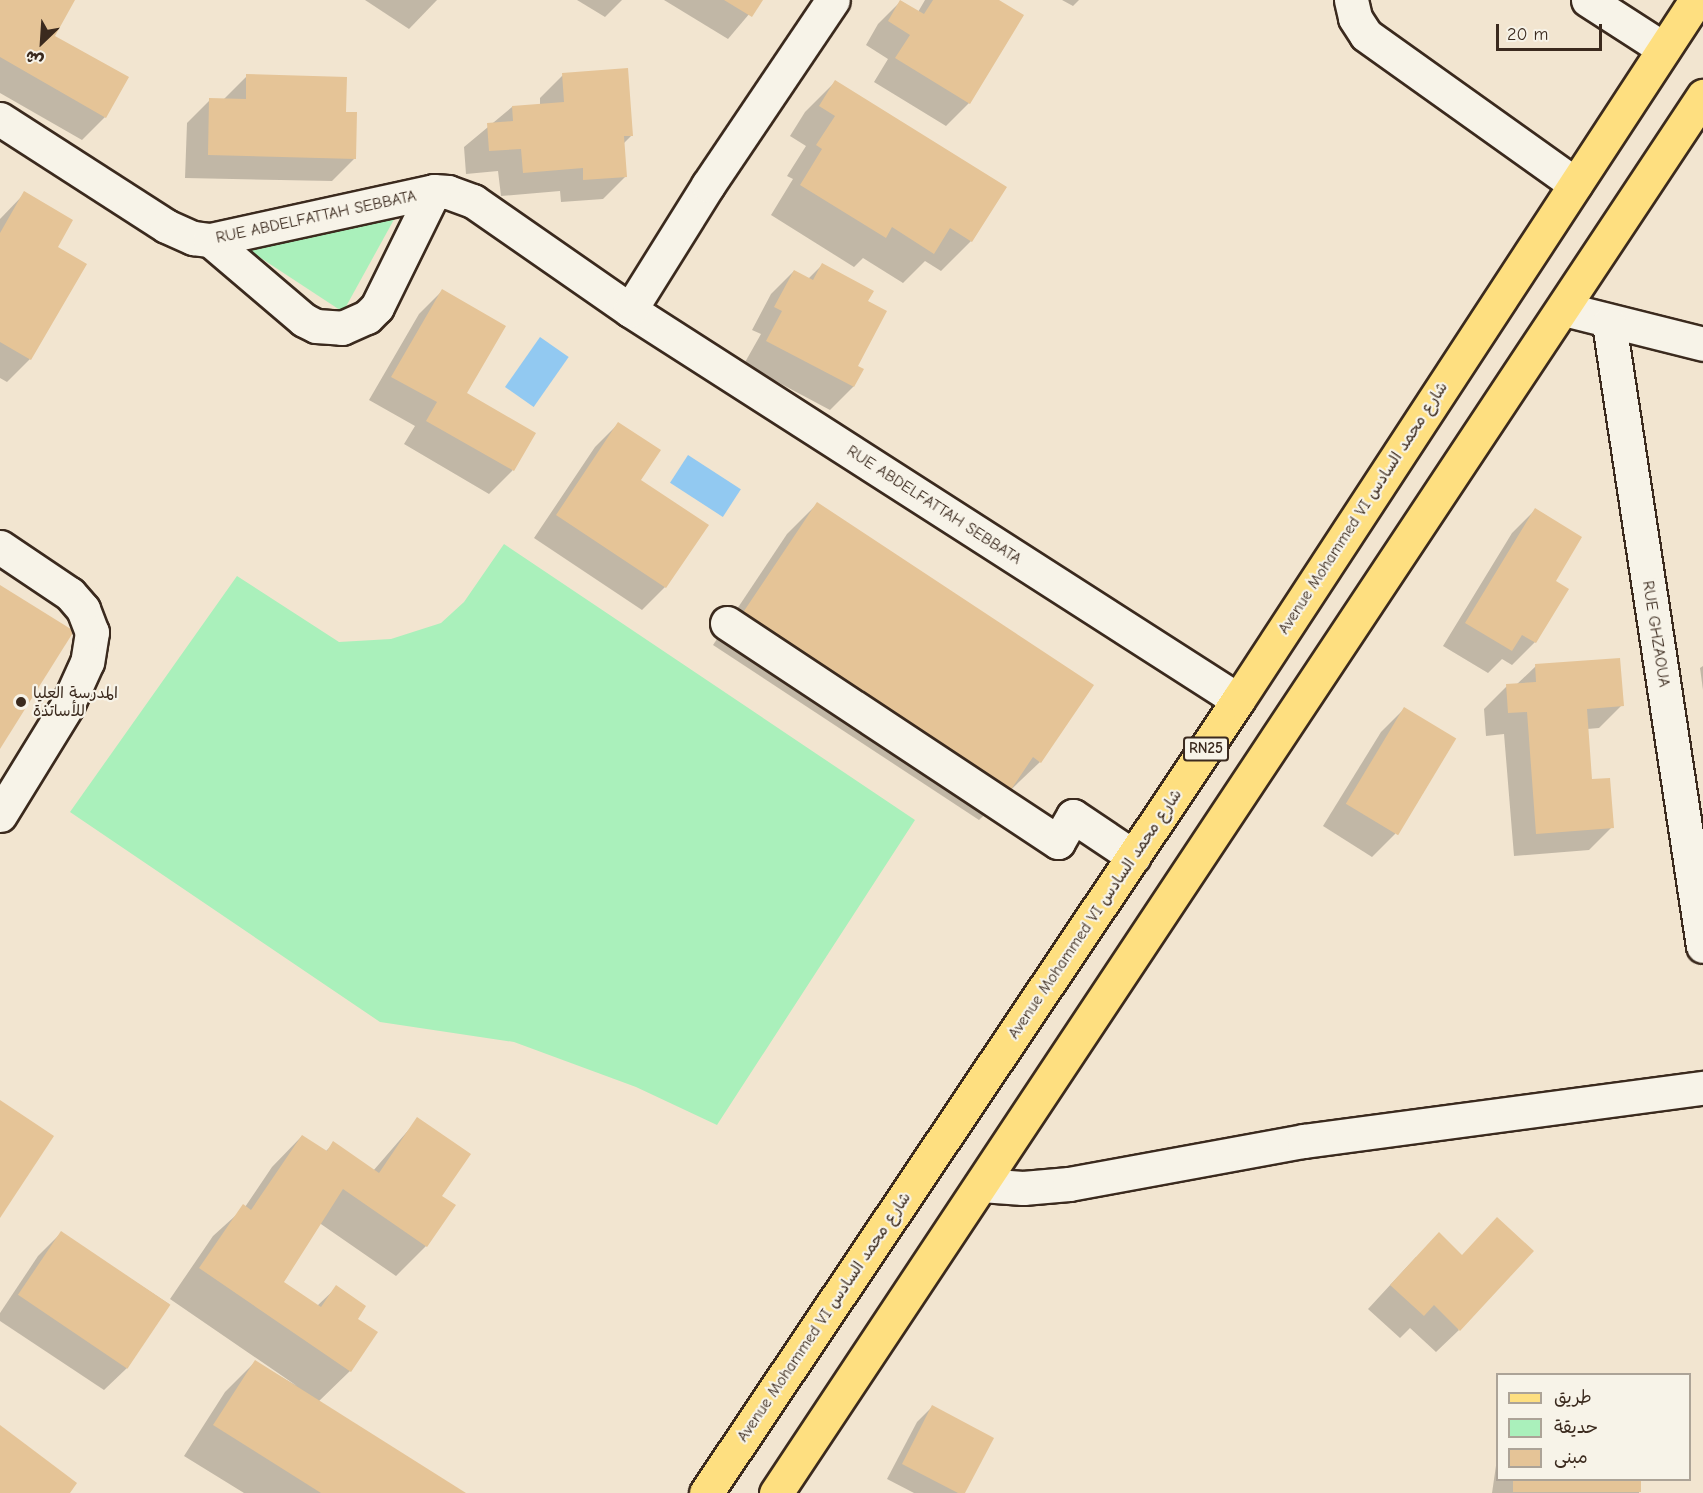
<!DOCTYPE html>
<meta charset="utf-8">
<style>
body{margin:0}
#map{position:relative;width:1703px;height:1493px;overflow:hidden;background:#f2e5d0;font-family:"Comic Neue","Playpen Sans Arabic",sans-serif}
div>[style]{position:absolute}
.green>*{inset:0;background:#aaf0bb}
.water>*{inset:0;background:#92c9f1;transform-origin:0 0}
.shadow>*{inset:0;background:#0003}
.building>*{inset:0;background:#e5c497;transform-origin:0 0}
.roads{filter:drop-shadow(2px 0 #3b2a1e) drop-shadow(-2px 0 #3b2a1e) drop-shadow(0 2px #3b2a1e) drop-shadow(0 -2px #3b2a1e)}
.minor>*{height:33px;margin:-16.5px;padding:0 16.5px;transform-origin:16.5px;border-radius:16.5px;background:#f7f3e8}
.major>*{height:33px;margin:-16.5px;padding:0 16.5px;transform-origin:16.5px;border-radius:16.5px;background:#fedf80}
.dots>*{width:16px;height:16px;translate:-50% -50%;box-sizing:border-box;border:3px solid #f7f3e8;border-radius:50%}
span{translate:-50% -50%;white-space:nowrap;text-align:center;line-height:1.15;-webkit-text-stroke:4.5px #f7f3e8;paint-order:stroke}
.shield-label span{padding:2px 4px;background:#f7f3e8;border:2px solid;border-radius:4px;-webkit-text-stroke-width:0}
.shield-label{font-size:15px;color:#3b2a1e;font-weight:700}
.street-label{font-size:16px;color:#3b2a1e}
.poi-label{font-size:16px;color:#3b2a1e}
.left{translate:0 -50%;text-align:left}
.legend{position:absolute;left:1496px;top:1373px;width:195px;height:108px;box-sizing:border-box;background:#f7f3e8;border:2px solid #aca397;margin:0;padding:8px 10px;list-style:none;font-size:18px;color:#3b2a1e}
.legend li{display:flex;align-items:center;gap:12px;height:30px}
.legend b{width:30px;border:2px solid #aca397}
.north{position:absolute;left:12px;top:12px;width:60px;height:60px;-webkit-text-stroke:4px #f7f3e8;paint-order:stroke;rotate:205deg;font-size:16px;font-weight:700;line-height:24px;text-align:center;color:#3b2a1e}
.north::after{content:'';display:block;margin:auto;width:21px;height:27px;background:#3b2a1e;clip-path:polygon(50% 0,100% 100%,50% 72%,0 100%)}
.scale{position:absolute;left:1496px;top:24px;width:106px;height:27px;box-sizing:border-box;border:3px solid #3b2a1e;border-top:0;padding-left:8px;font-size:18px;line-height:21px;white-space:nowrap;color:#3b2a1e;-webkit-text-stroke:4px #f7f3e8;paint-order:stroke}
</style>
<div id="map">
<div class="green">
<i style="clip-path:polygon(397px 214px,343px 312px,247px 249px)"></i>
<i style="clip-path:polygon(504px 544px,915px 820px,717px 1125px,636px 1087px,514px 1042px,380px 1022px,70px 812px,237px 576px,339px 642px,391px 639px,441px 623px,464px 602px)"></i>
</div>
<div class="water">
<i style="left:540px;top:337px;width:35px;height:61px;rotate:35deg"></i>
<i style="left:688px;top:455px;width:63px;height:33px;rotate:33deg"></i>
</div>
<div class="shadow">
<i style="clip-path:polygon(0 0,73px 0,52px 36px,105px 117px,82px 140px,0 93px)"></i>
<i style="clip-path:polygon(365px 0,437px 0,409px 29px)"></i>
<i style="clip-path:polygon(577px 0,622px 0,605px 17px)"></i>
<i style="clip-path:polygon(664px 0,761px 0,728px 39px)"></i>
<i style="clip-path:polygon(925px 0,996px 0,969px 103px,946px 126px,874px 82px,888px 59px,866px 45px,878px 24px,901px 1px,918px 12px)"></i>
<i style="clip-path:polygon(1062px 0,1079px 0,1073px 6px)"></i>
<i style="clip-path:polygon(563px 75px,632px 135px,623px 144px,626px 176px,603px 199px,561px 202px,560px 191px,501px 196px,498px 171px,466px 174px,464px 147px,512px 107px,540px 105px,540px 98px)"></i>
<i style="clip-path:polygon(247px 76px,345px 114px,355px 158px,332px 181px,185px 178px,187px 123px,210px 100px,224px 99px)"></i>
<i style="clip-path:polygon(835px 82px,971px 241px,941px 271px,925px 261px,903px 283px,863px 258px,854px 267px,771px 215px,793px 179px,787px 176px,806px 146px,790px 136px,805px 112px)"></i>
<i style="clip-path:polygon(25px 193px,56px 248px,30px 359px,7px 382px,0 378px,0 219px)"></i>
<i style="clip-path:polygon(822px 265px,866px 302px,856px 367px,862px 369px,853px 387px,830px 410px,744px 364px,761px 334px,752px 330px,771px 294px,794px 271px,808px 279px)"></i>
<i style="clip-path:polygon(442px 291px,465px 394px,534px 433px,512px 471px,489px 494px,404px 444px,415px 426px,369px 400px,419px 314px)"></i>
<i style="clip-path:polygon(618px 424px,639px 480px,707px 525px,665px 587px,642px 610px,534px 538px,595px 447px)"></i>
<i style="clip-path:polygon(817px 504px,1040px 762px,979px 820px,713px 645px,787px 534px)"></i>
<i style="clip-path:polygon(1535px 510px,1554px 581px,1535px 642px,1512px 665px,1502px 659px,1488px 673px,1443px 646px,1512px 533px)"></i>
<i style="clip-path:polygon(1536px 666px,1622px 705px,1599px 728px,1587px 729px,1591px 780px,1612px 827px,1589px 850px,1514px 856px,1504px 734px,1486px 736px,1484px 709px,1507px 686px,1516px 685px)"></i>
<i style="clip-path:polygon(1703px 666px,1703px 690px,1700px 668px)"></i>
<i style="clip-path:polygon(1404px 709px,1395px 834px,1372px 857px,1323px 826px,1381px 732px)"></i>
<i style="clip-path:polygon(418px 1119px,440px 1196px,426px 1246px,396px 1276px,318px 1222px,282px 1282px,317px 1306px,337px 1287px,355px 1319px,350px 1371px,318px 1402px,463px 1493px,244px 1493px,184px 1456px,225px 1392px,255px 1362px,297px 1386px,170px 1299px,213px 1236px,245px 1207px,272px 1167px,302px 1136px,325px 1152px,334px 1143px,373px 1171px)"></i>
<i style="clip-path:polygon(61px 1233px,169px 1304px,127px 1368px,104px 1390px,0 1321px,0 1313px,38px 1256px)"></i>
<i style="clip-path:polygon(1416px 1257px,1459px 1330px,1436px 1352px,1410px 1328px,1400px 1338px,1368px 1309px)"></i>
<i style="clip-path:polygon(932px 1407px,964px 1493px,914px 1493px,887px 1479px,917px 1422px)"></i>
<i style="clip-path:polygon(1498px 1452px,1498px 1480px,1640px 1480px,1639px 1493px,1492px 1493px)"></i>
</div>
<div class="building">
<i style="clip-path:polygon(0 0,75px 0,55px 36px,129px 77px,106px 118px,0 57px)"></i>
<i style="clip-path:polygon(724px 0,763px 0,752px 17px)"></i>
<i style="clip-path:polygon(900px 0,924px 14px,933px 0,999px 0,1024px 15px,970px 104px,895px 58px,910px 35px,888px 21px)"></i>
<i style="clip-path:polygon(628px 68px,633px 136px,624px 136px,627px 177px,583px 180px,583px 168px,523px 173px,521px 149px,489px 151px,487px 123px,513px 121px,512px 106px,564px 102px,562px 73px)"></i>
<i style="clip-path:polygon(246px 74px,347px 77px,346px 112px,357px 112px,356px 159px,208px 155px,209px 98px,246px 99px)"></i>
<i style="clip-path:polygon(835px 80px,1007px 187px,972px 242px,950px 228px,934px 254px,892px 227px,886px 238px,800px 185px,822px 149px,816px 145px,835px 116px,819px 106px)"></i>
<i style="clip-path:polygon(24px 191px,73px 220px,58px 247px,87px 264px,31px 360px,0 342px,0 233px)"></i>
<i style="clip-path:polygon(822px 263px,874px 291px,868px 301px,887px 311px,858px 366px,864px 369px,854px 387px,766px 341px,782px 311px,774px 307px,794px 270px,813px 280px)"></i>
<i style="clip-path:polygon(442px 289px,506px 326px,467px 393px,536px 433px,514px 471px,426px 421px,437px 402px,391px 377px)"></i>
<i style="clip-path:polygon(618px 422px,661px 450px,641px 480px,709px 525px,666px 588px,556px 515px)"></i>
<i style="clip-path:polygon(817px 502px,1094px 685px,1041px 763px,1033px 757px,1010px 791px,742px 614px)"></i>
<i style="clip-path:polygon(1535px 508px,1582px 537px,1556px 581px,1569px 589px,1536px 643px,1522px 635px,1512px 651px,1465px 623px)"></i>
<i style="clip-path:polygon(0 585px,74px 631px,0 749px)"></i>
<i style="clip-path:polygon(1620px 658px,1624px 706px,1587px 709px,1592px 779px,1610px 778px,1614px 828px,1536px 834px,1527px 712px,1508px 713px,1506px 684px,1536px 682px,1535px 664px)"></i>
<i style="left:1404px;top:707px;width:61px;height:113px;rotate:31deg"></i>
<i style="clip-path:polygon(0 1100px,54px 1136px,0 1218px)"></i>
<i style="clip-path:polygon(417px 1117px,471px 1154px,442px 1196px,456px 1205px,427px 1247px,343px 1189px,284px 1282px,321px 1307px,336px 1285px,366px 1306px,358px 1319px,378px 1332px,351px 1372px,199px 1268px,243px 1204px,251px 1210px,302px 1135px,327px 1151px,333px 1141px,379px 1173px)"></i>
<i style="clip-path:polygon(1497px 1217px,1534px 1251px,1460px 1331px,1434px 1305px,1424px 1316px,1390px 1285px,1439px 1232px,1462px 1255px)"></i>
<i style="left:61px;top:1231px;width:132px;height:77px;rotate:34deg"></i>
<i style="clip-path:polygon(255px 1360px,466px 1493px,321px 1493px,213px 1425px)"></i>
<i style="clip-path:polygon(932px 1405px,994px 1438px,965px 1493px,958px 1493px,902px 1464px)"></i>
<i style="clip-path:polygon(0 1425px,77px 1483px,70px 1493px,0 1493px)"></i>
<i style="left:1513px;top:1480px;width:128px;height:12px"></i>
</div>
<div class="roads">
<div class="minor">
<i style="left:1351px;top:0;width:18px;rotate:77deg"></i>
<i style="left:1355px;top:18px;width:20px;rotate:57deg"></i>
<i style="left:1366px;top:35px;width:257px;rotate:35.5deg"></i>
<i style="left:1588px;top:0;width:90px;rotate:32.8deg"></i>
<i style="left:0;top:119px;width:197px;rotate:32.8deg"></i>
<i style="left:166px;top:226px;width:30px;rotate:24deg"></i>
<i style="left:193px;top:238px;width:17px;rotate:7deg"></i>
<i style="left:210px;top:240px;width:229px;rotate:-12.3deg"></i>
<i style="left:434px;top:191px;width:14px;rotate:4deg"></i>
<i style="left:448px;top:192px;width:27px;rotate:20deg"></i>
<i style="left:473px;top:201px;width:191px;rotate:34.8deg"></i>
<i style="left:630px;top:310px;width:722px;rotate:32.68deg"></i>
<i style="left:210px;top:240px;width:123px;rotate:40.4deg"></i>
<i style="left:304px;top:320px;width:13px;rotate:27deg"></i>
<i style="left:316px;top:326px;width:26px;rotate:4deg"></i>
<i style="left:342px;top:328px;width:27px;rotate:-24deg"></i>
<i style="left:367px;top:317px;width:14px;rotate:-45deg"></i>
<i style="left:377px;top:307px;width:129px;rotate:-63.8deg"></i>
<i style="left:1564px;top:309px;width:143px;rotate:14.1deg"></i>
<i style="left:630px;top:310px;width:147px;rotate:-58deg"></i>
<i style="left:708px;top:185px;width:223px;rotate:-56deg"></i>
<i style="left:1609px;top:323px;width:630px;rotate:81.42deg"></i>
<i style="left:0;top:547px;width:84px;rotate:33.9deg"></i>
<i style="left:70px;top:594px;width:20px;rotate:49deg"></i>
<i style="left:83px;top:609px;width:25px;rotate:69deg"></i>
<i style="left:92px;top:632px;width:30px;rotate:99deg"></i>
<i style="left:87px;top:662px;width:48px;rotate:114.4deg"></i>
<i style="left:67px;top:706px;width:128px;rotate:121.6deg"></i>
<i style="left:727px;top:623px;width:397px;rotate:33.5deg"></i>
<i style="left:1058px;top:842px;width:30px;rotate:-60deg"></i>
<i style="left:1073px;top:816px;width:73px;rotate:33.9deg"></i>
<i style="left:981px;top:1185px;width:42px;rotate:4.1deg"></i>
<i style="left:1023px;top:1188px;width:46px;rotate:-5deg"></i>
<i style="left:1069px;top:1184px;width:239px;rotate:-10.4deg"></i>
<i style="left:1304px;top:1141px;width:403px;rotate:-7.6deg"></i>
</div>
<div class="major">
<i style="left:706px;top:1493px;width:955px;rotate:-56.14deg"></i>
<i style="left:1238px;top:700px;width:837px;rotate:-56.8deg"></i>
<i style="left:776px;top:1493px;width:1677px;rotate:-56.43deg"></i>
</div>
</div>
<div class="dots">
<i style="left:21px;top:702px;background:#3b2a1e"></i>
</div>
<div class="shield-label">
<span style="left:1206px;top:749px">RN25</span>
</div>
<div class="street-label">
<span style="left:316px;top:217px;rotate:-12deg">RUE ABDELFATTAH SEBBATA</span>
<span style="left:934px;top:505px;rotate:33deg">RUE ABDELFATTAH SEBBATA</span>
<span style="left:1363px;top:508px;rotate:-57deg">Avenue Mohammed VI شارع محمد السادس</span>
<span style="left:1656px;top:634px;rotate:81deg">RUE GHZAOUA</span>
<span style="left:1095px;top:914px;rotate:-56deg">Avenue Mohammed VI شارع محمد السادس</span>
<span style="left:824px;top:1317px;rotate:-56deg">Avenue Mohammed VI شارع محمد السادس</span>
</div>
<div class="poi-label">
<span class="left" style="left:33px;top:702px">المدرسة العليا<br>للأساتذة</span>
</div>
<ul class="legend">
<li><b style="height:8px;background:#fedf80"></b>طريق</li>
<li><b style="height:16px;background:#aaf0bb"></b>حديقة</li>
<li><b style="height:16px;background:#e5c497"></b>مبنى</li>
</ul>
<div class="north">ش</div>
<div class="scale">20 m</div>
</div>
